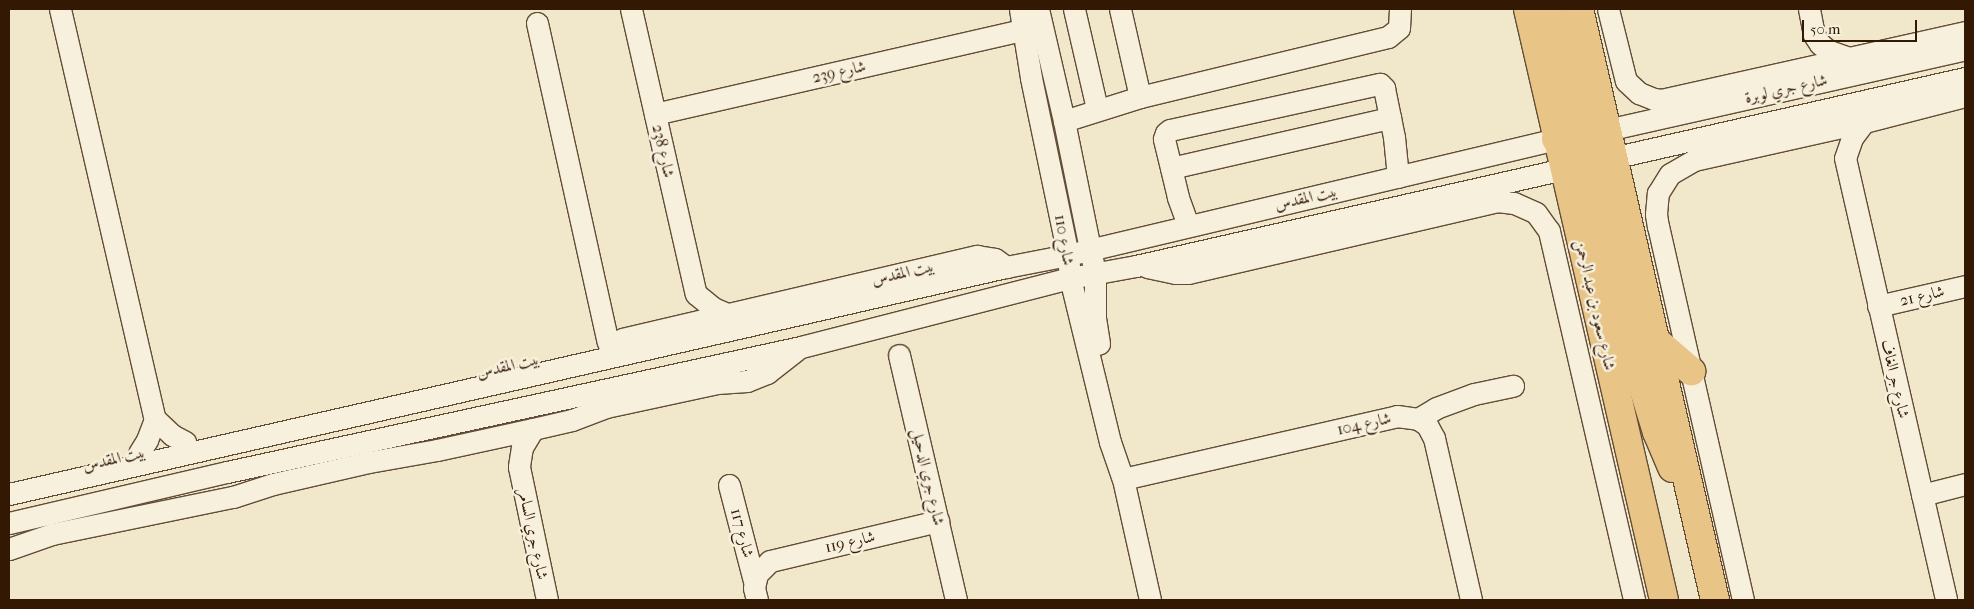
<!DOCTYPE html>
<meta charset="utf-8">
<style>
body{margin:0}
#map{position:relative;width:1974px;height:609px;overflow:hidden;background:#f1e8cb;font-family:"IM FELL French Canon",Amiri,serif}
div>[style]{position:absolute}
.roads{filter:drop-shadow(1px 0 #624c36) drop-shadow(-1px 0 #624c36) drop-shadow(0 1px #624c36) drop-shadow(0 -1px #624c36)}
.minor>*{height:21px;margin:-10.5px;padding:0 10.5px;transform-origin:10.5px;border-radius:10.5px;background:#f6f0dd}
.major>*{height:28px;margin:-14px;padding:0 14px;transform-origin:14px;border-radius:14px;background:#e8c486}
span{translate:-50% -50%;white-space:nowrap;text-align:center;line-height:1.15;-webkit-text-stroke:5px #f6f0dd;paint-order:stroke}
.street-label{font-size:16px;color:#331804}
.frame{position:absolute;inset:0;border:10px solid #331804;pointer-events:none}
.scale{position:absolute;left:1802px;top:20px;width:115px;height:22px;box-sizing:border-box;border:2px solid #331804;border-top:0;padding-left:6px;font-size:15px;line-height:18px;white-space:nowrap;color:#331804;-webkit-text-stroke:4px #f6f0dd;paint-order:stroke}
</style>
<div id="map">
<div class="roads">
<div class="minor">
<i style="left:60px;top:9px;width:421px;rotate:77deg"></i>
<i style="left:155px;top:419px;width:23px;rotate:43deg"></i>
<i style="left:172px;top:435px;width:15px;rotate:28deg"></i>
<i style="left:631px;top:9px;width:292px;rotate:77.2deg"></i>
<i style="left:696px;top:294px;width:22px;rotate:39deg"></i>
<i style="left:713px;top:308px;width:15px;rotate:23deg"></i>
<i style="left:1020px;top:9px;width:70px;rotate:80.9deg"></i>
<i style="left:1031px;top:78px;width:181px;rotate:78.2deg"></i>
<i style="left:1068px;top:255px;width:23px;rotate:85deg"></i>
<i style="left:1070px;top:278px;width:169px;rotate:76.3deg"></i>
<i style="left:1110px;top:442px;width:39px;rotate:71deg"></i>
<i style="left:1123px;top:479px;width:124px;rotate:77.4deg"></i>
<i style="left:1038px;top:9px;width:115px;rotate:76.9deg"></i>
<i style="left:1064px;top:121px;width:155px;rotate:78.5deg"></i>
<i style="left:1095px;top:273px;width:45px;rotate:90deg"></i>
<i style="left:1095px;top:318px;width:26px;rotate:81deg"></i>
<i style="left:1074px;top:9px;width:103px;rotate:77deg"></i>
<i style="left:1608px;top:9px;width:74px;rotate:76deg"></i>
<i style="left:1626px;top:81px;width:18px;rotate:43deg"></i>
<i style="left:1639px;top:93px;width:16px;rotate:22deg"></i>
<i style="left:1654px;top:99px;width:7px;rotate:8deg"></i>
<i style="left:1661px;top:100px;width:312px;rotate:-12.6deg"></i>
<i style="left:1809px;top:9px;width:26px;rotate:79deg"></i>
<i style="left:1814px;top:35px;width:11px;rotate:56deg"></i>
<i style="left:1820px;top:44px;width:11px;rotate:38deg"></i>
<i style="left:1829px;top:51px;width:18px;rotate:19deg"></i>
<i style="left:537px;top:23px;width:327px;rotate:77.5deg"></i>
<i style="left:1140px;top:97px;width:255px;rotate:-13.6deg"></i>
<i style="left:1388px;top:37px;width:14px;rotate:-39deg"></i>
<i style="left:1399px;top:28px;width:19px;rotate:-87deg"></i>
<i style="left:655px;top:114px;width:377px;rotate:-12.9deg"></i>
<i style="left:1064px;top:121px;width:80px;rotate:-17.5deg"></i>
<i style="left:1140px;top:97px;width:90px;rotate:-102.8deg"></i>
<i style="left:1864px;top:122px;width:20px;rotate:127deg"></i>
<i style="left:1852px;top:138px;width:21px;rotate:109deg"></i>
<i style="left:1845px;top:158px;width:453px;rotate:77.1deg"></i>
<i style="left:1171px;top:168px;width:225px;rotate:-12.9deg"></i>
<i style="left:1188px;top:225px;width:30px;rotate:-110deg"></i>
<i style="left:1178px;top:197px;width:60px;rotate:-103.6deg"></i>
<i style="left:1164px;top:139px;width:6px;rotate:-72deg"></i>
<i style="left:1166px;top:133px;width:5px;rotate:-37deg"></i>
<i style="left:1170px;top:130px;width:215px;rotate:-12.4deg"></i>
<i style="left:1380px;top:84px;width:6px;rotate:45deg"></i>
<i style="left:1384px;top:88px;width:50px;rotate:78.5deg"></i>
<i style="left:1394px;top:137px;width:40px;rotate:84.3deg"></i>
<i style="left:1147px;top:267px;width:29px;rotate:12deg"></i>
<i style="left:1175px;top:273px;width:13px"></i>
<i style="left:1188px;top:273px;width:317px;rotate:-13.1deg"></i>
<i style="left:1497px;top:201px;width:17px;rotate:7deg"></i>
<i style="left:1514px;top:203px;width:24px;rotate:24deg"></i>
<i style="left:1536px;top:213px;width:22px;rotate:54deg"></i>
<i style="left:1549px;top:231px;width:379px;rotate:77deg"></i>
<i style="left:1878px;top:306px;width:89px;rotate:-12.9deg"></i>
<i style="left:622px;top:339px;width:365px;rotate:-13.2deg"></i>
<i style="left:977px;top:256px;width:18px;rotate:9deg"></i>
<i style="left:995px;top:259px;width:14px;rotate:36deg"></i>
<i style="left:899px;top:355px;width:252px;rotate:76.9deg"></i>
<i style="left:1418px;top:419px;width:21px;rotate:-31deg"></i>
<i style="left:1436px;top:408px;width:40px;rotate:-20.2deg"></i>
<i style="left:1474px;top:394px;width:40px;rotate:-12deg"></i>
<i style="left:533px;top:429px;width:21px;rotate:121deg"></i>
<i style="left:522px;top:447px;width:20px;rotate:99deg"></i>
<i style="left:519px;top:467px;width:136px;rotate:78.1deg"></i>
<i style="left:139px;top:453px;width:15px;rotate:-58deg"></i>
<i style="left:147px;top:440px;width:22px;rotate:-69deg"></i>
<i style="left:1123px;top:479px;width:281px;rotate:-12.9deg"></i>
<i style="left:1397px;top:416px;width:21px;rotate:8deg"></i>
<i style="left:1418px;top:419px;width:11px;rotate:34deg"></i>
<i style="left:1427px;top:425px;width:15px;rotate:62deg"></i>
<i style="left:1434px;top:438px;width:166px;rotate:77.1deg"></i>
<i style="left:729px;top:485px;width:99px;rotate:75.4deg"></i>
<i style="left:9px;top:494px;width:1023px;rotate:-12.83deg"></i>
<i style="left:1006px;top:267px;width:63px;rotate:-11deg"></i>
<i style="left:1068px;top:255px;width:502px;rotate:-13.37deg"></i>
<i style="left:1556px;top:139px;width:52px;rotate:-10deg"></i>
<i style="left:1607px;top:130px;width:367px;rotate:-12.7deg"></i>
<i style="left:1922px;top:495px;width:44px;rotate:-14.3deg"></i>
<i style="left:9px;top:523px;width:224px;rotate:-13.2deg"></i>
<i style="left:227px;top:472px;width:587px;rotate:-12.29deg"></i>
<i style="left:801px;top:347px;width:278px;rotate:-14.4deg"></i>
<i style="left:1070px;top:278px;width:67px;rotate:-10.3deg"></i>
<i style="left:1136px;top:266px;width:850px;rotate:-12.78deg"></i>
<i style="left:9px;top:549px;width:46px;rotate:-19.2deg"></i>
<i style="left:52px;top:534px;width:185px;rotate:-11.6deg"></i>
<i style="left:233px;top:497px;width:42px;rotate:-18deg"></i>
<i style="left:273px;top:484px;width:98px;rotate:-12.9deg"></i>
<i style="left:369px;top:462px;width:69px;rotate:-10deg"></i>
<i style="left:437px;top:450px;width:98px;rotate:-12.3deg"></i>
<i style="left:533px;top:429px;width:40px;rotate:-13deg"></i>
<i style="left:572px;top:420px;width:36px;rotate:-21deg"></i>
<i style="left:606px;top:407px;width:114px;rotate:-12.2deg"></i>
<i style="left:717px;top:383px;width:30px;rotate:-4deg"></i>
<i style="left:747px;top:381px;width:22px;rotate:-22deg"></i>
<i style="left:767px;top:373px;width:37px;rotate:-38deg"></i>
<i style="left:757px;top:600px;width:12px;rotate:-104deg"></i>
<i style="left:754px;top:588px;width:14px;rotate:-78deg"></i>
<i style="left:757px;top:574px;width:18px;rotate:-45deg"></i>
<i style="left:770px;top:561px;width:173px;rotate:-13.4deg"></i>
<i style="left:1743px;top:600px;width:383px;rotate:-102.8deg"></i>
<i style="left:1658px;top:227px;width:13px;rotate:-99deg"></i>
<i style="left:1656px;top:214px;width:21px;rotate:-85deg"></i>
<i style="left:1658px;top:193px;width:22px;rotate:-58deg"></i>
<i style="left:1670px;top:174px;width:28px;rotate:-30deg"></i>
<i style="left:1694px;top:160px;width:174px;rotate:-12.6deg"></i>
<i style="left:1864px;top:122px;width:104px;rotate:-14.4deg"></i>
</div>
<div class="major">
<i style="left:1528px;top:9px;width:606px;rotate:77.04deg"></i>
<i style="left:1551px;top:9px;width:129px;rotate:77deg"></i>
<i style="left:1580px;top:135px;width:14px;rotate:56deg"></i>
<i style="left:1588px;top:147px;width:14px;rotate:36deg"></i>
<i style="left:1579px;top:9px;width:606px;rotate:77.04deg"></i>
<i style="left:1556px;top:139px;width:26px;rotate:28deg"></i>
<i style="left:1579px;top:151px;width:29px;rotate:61deg"></i>
<i style="left:1593px;top:176px;width:203px;rotate:76.9deg"></i>
<i style="left:1639px;top:374px;width:61px;rotate:72.8deg"></i>
<i style="left:1657px;top:432px;width:39px;rotate:67deg"></i>
<i style="left:1655px;top:340px;width:48px;rotate:40.7deg"></i>
</div>
</div>
<div class="street-label">
<span style="left:839px;top:72px;rotate:-13deg">شارع 239</span>
<span style="left:1786px;top:89px;rotate:-13deg">شارع جري لوبرة</span>
<span style="left:663px;top:151px;rotate:77deg">شارع 238</span>
<span style="left:1306px;top:198px;rotate:-13deg">بيت المقدس</span>
<span style="left:1064px;top:240px;rotate:80deg">شارع 110</span>
<span style="left:903px;top:273px;rotate:-13deg">بيت المقدس</span>
<span style="left:1922px;top:296px;rotate:-13deg">شارع 21</span>
<span style="left:1595px;top:305px;rotate:77deg">شارع سعود بن عبد الرحمن</span>
<span style="left:508px;top:366px;rotate:-13deg">بيت المقدس</span>
<span style="left:1895px;top:379px;rotate:77deg">شارع جر الغاف</span>
<span style="left:1364px;top:424px;rotate:-13deg">شارع 104</span>
<span style="left:114px;top:459px;rotate:-13deg">بيت المقدس</span>
<span style="left:928px;top:477px;rotate:77deg">شارع جري الدحيل</span>
<span style="left:742px;top:533px;rotate:75deg">شارع 117</span>
<span style="left:533px;top:534px;rotate:78deg">شارع جري السامر</span>
<span style="left:850px;top:542px;rotate:-13deg">شارع 119</span>
</div>
<div class="frame"></div>
<div class="scale">50 m</div>
</div>
